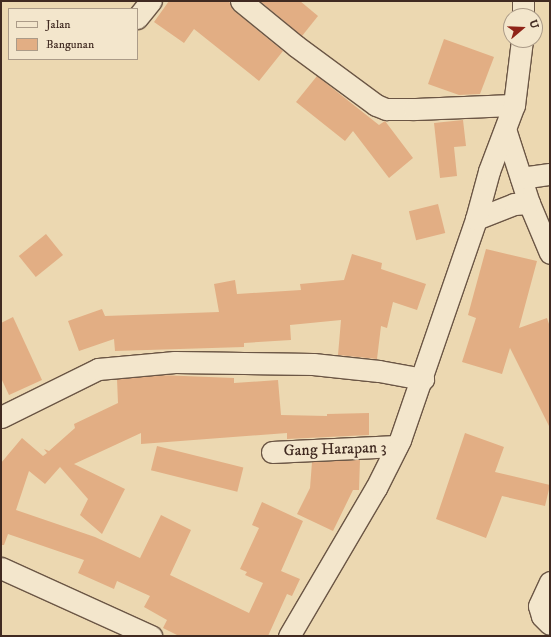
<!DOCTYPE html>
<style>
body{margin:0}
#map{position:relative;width:551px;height:637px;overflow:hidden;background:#ecd8b1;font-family:"IM FELL DW Pica",serif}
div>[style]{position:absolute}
.building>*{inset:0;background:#e2ae84;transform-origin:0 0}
.roads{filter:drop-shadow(1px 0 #6b5645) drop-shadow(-1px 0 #6b5645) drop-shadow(0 1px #6b5645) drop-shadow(0 -1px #6b5645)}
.minor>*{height:21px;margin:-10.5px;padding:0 10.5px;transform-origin:10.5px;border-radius:10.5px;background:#f3e6cc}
span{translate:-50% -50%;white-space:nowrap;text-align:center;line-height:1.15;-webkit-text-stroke:4px #f3e6cc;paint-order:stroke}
.street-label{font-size:16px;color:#402a21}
.frame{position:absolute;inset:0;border:2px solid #402a21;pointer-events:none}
.legend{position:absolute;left:8px;top:8px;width:130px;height:52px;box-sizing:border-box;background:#f3e6cc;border:1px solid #ab9b88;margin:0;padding:5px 7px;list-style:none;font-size:12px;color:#402a21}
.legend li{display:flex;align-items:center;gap:8px;height:20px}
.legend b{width:20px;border:1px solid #ab9b88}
.north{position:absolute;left:503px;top:8px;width:40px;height:40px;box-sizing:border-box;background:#f3e6cc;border:1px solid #ab9b88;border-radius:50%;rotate:71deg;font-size:11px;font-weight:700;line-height:16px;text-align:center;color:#402a21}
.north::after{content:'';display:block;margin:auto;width:14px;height:18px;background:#8f2418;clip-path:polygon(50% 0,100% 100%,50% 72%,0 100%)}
</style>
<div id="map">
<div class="building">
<i style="clip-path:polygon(169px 1px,229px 1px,233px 10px,283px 51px,259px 81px,194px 29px,184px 43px,154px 22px)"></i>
<i style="clip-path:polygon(260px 1px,300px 1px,318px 16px,302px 36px)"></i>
<i style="clip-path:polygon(444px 39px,494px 57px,480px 94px,459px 95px,428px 84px)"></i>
<i style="clip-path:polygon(317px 76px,379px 125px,385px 121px,413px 158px,389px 178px,353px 131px,345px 141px,296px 102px)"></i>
<i style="clip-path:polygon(463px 120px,466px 146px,454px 147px,457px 176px,440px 178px,434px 123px)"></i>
<i style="left:438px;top:204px;width:30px;height:30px;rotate:76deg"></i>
<i style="left:46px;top:234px;width:27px;height:35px;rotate:51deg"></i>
<i style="clip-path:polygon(486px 249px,537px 261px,519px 328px,547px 318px,550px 327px,550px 428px,510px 348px,502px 374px,462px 362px,476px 318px,468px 315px)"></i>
<i style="clip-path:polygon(352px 254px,382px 263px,381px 269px,426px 284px,417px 310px,393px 302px,387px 328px,381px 326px,377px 359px,338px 355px,341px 320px,290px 325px,291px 340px,244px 343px,244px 347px,115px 351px,114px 339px,79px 351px,68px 321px,102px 309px,105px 316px,219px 312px,214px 284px,235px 280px,237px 294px,301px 290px,300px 284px,344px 280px)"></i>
<i style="clip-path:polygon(13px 317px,42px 380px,9px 395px,1px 378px,1px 323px)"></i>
<i style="clip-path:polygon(159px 375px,234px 378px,234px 383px,278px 380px,281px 415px,327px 416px,327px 414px,369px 413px,369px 435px,287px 439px,287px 433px,141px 444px,141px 433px,74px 464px,125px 489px,102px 534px,80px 515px,88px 499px,60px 467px,45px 484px,29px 471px,16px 510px,95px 537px,140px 558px,161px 515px,191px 530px,170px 575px,249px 613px,263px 583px,245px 575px,247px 572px,240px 569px,259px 528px,252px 525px,262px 502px,303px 521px,281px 571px,300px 579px,292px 596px,287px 594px,268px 636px,179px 636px,163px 628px,167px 620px,144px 607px,150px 596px,117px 581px,114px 589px,78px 573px,84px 560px,8px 534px,4px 545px,1px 545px,1px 463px,22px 438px,43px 456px,47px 453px,44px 449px,49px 451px,75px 428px,74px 424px,118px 403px,117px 379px)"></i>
<i style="clip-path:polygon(465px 433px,504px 447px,495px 472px,550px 485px,545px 506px,502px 496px,486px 538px,436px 519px)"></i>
<i style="left:157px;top:446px;width:89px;height:25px;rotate:14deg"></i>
<i style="clip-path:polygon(360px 460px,359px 490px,353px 490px,333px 531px,297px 514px,310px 488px,312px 462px)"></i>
</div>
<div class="roads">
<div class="minor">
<i style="left:241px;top:1px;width:71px;rotate:39.3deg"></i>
<i style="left:296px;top:46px;width:99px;rotate:36.4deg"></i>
<i style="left:376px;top:105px;width:11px;rotate:22deg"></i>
<i style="left:386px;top:109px;width:28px"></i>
<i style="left:414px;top:109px;width:100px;rotate:-2.3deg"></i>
<i style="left:523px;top:1px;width:15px;rotate:90deg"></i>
<i style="left:137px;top:18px;width:22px;rotate:-51deg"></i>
<i style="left:506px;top:132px;width:75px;rotate:72.1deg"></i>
<i style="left:529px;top:203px;width:54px;rotate:67.2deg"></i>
<i style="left:521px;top:178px;width:29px;rotate:-8deg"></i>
<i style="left:476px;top:219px;width:41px;rotate:-21.5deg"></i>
<i style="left:514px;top:204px;width:15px;rotate:-4deg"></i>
<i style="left:1px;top:417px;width:108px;rotate:-26.3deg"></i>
<i style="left:98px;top:369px;width:77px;rotate:-5.2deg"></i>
<i style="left:175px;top:362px;width:138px;rotate:0.8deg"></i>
<i style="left:313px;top:364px;width:66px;rotate:6.1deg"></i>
<i style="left:379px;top:371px;width:45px;rotate:10.3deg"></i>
<i style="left:272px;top:452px;width:125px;rotate:-2.7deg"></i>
<i style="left:1px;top:568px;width:165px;rotate:24.4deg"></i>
<i style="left:550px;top:582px;width:26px;rotate:115deg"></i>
<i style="left:539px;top:606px;width:10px;rotate:73deg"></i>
<i style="left:542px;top:616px;width:11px;rotate:45deg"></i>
<i style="left:289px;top:636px;width:172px;rotate:-59.6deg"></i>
<i style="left:376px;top:488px;width:54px;rotate:-63.4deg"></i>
<i style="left:400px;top:440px;width:234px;rotate:-71deg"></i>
<i style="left:476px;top:219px;width:50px;rotate:-74.8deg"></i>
<i style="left:489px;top:171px;width:71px;rotate:-69.3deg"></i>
<i style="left:514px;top:105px;width:65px;rotate:-83deg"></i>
</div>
</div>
<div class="street-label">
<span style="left:335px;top:449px;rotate:-2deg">Gang Harapan 3</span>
</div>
<div class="frame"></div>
<ul class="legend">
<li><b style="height:5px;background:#f3e6cc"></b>Jalan</li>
<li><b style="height:11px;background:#e2ae84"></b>Bangunan</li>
</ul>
<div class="north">U</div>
</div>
